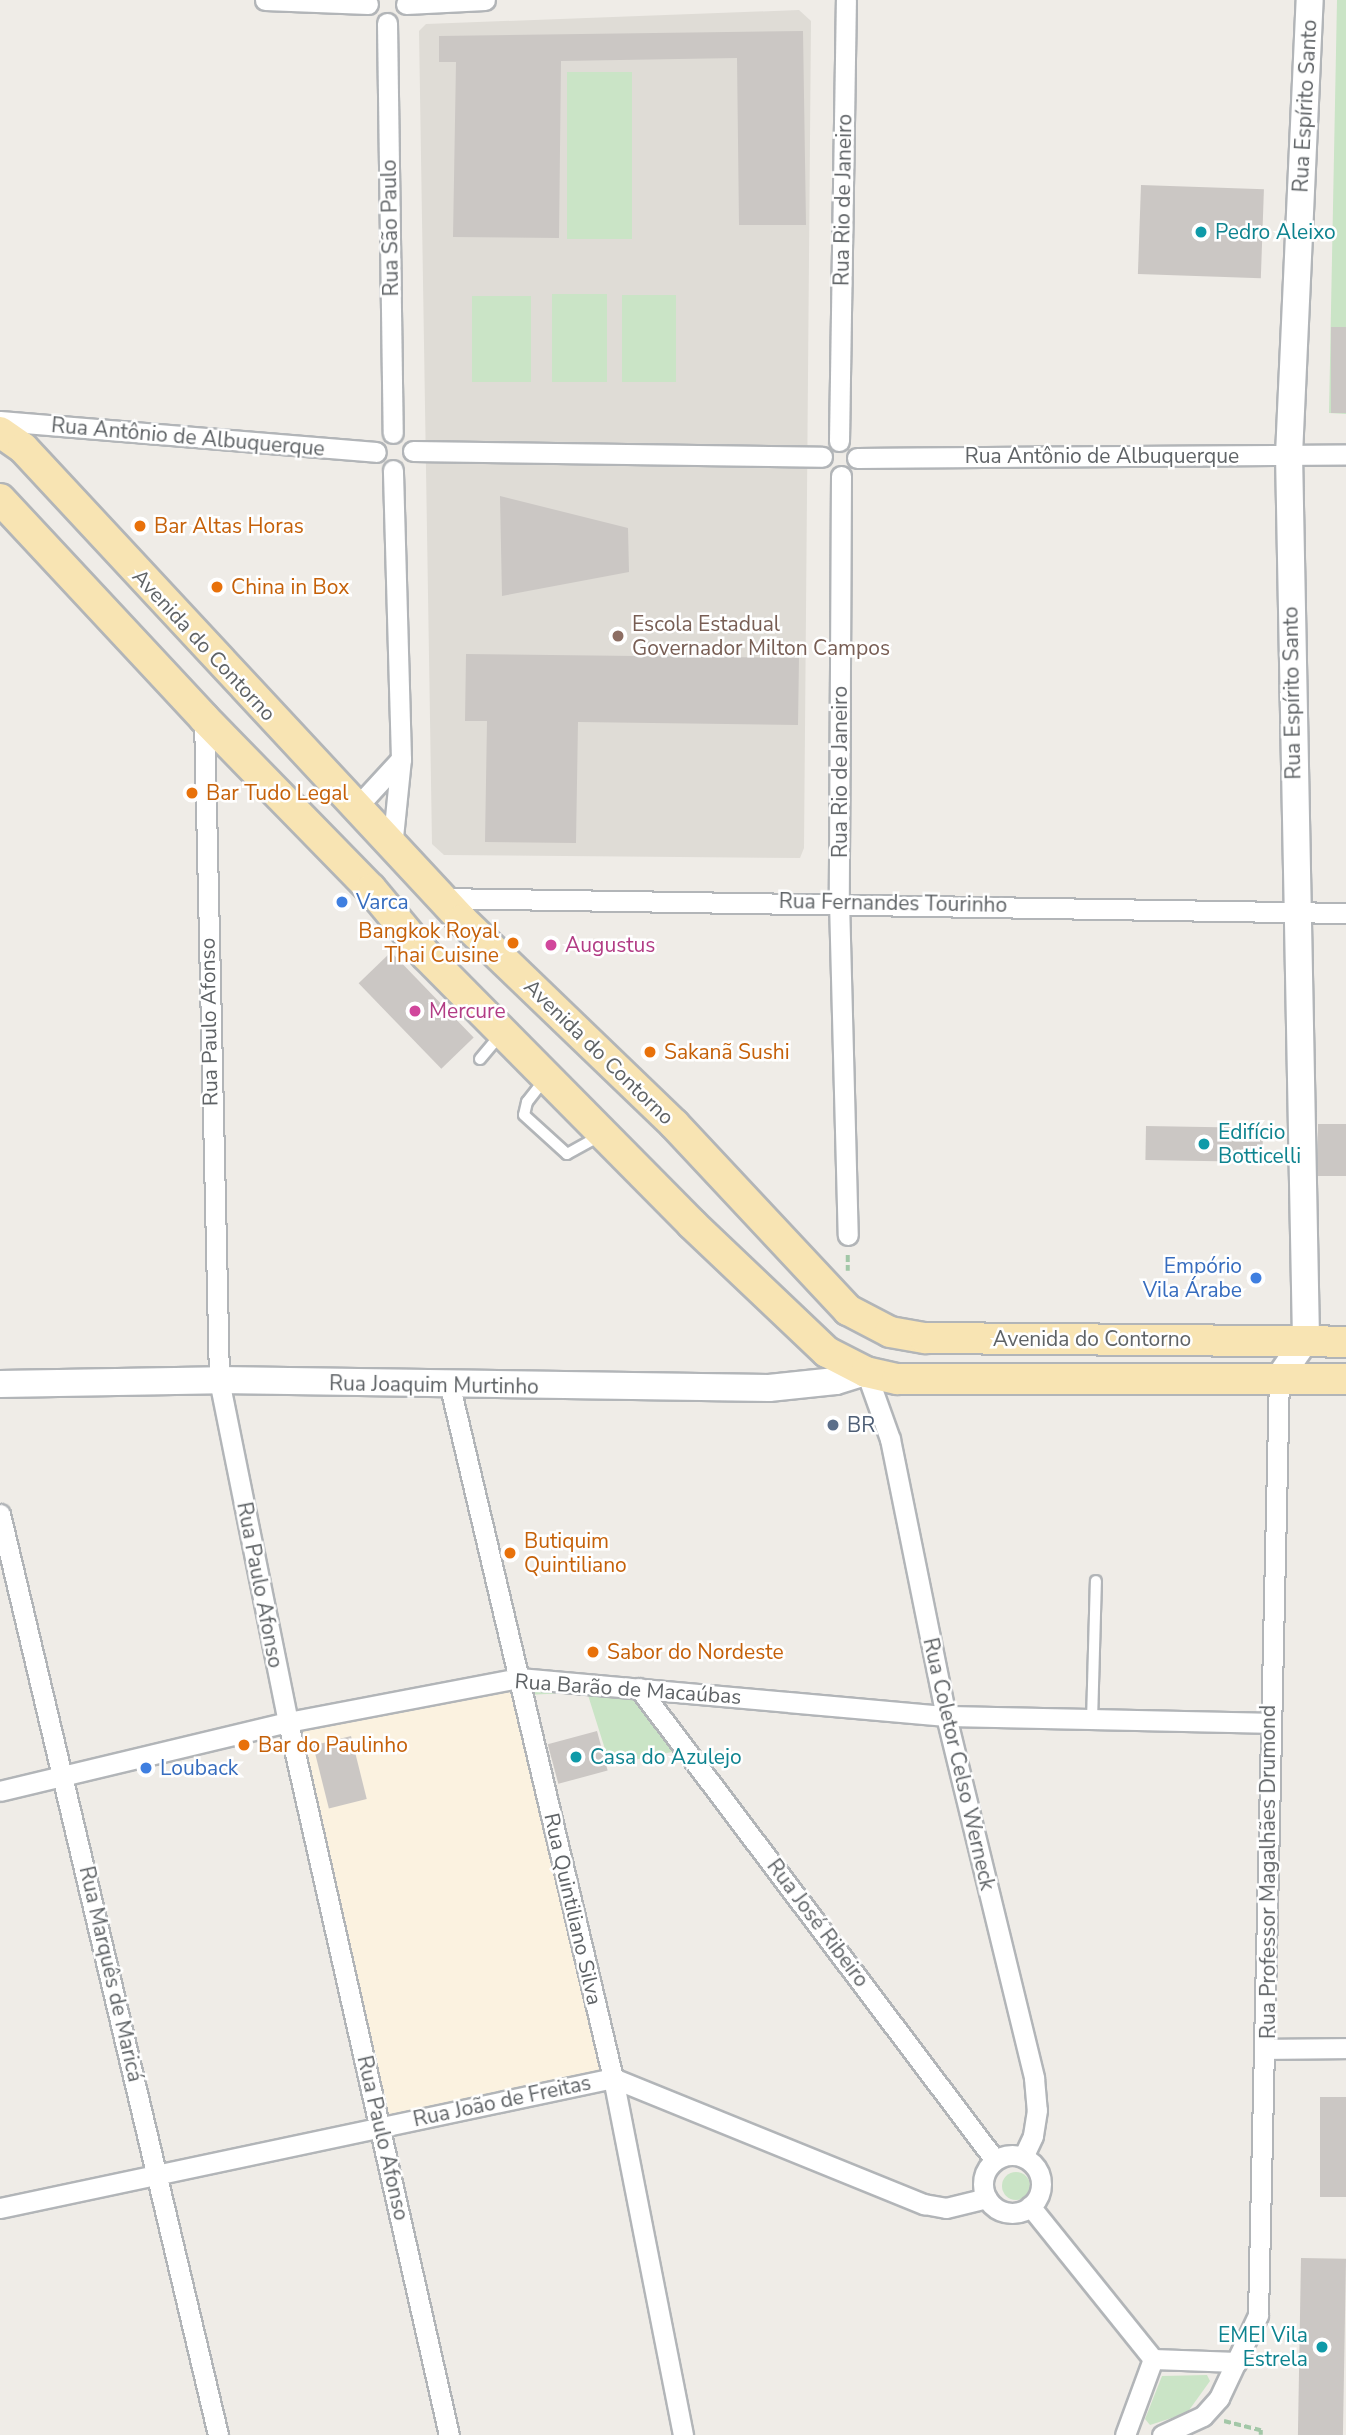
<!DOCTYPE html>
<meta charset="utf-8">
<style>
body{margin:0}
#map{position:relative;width:1346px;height:2435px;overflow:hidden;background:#efece7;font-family:"Nunito Sans",sans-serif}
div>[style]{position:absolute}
.commercial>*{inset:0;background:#fbf2e0;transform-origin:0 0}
.education>*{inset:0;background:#dfdcd6}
.green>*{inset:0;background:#cae4c6;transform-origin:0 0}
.round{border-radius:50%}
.building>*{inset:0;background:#cbc7c4;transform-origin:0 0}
.path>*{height:3.5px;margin-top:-1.75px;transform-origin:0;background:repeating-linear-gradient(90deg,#a2c7a7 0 7px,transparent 0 10.5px)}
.roads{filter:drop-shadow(2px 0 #b2b5b8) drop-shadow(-2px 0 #b2b5b8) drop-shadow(0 2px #b2b5b8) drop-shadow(0 -2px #b2b5b8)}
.lane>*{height:10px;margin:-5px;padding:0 5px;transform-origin:5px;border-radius:5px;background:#fff}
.street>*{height:19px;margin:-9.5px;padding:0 9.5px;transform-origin:9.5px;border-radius:9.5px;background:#fff}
.street>.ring{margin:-9.5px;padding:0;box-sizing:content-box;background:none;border:19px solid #fff;border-radius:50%}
.secondary>*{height:26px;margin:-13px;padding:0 13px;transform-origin:13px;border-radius:13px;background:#fff}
.primary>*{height:30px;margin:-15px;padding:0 15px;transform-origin:15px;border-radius:15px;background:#f8e4b3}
.dots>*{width:19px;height:19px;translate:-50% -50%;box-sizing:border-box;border:4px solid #fff;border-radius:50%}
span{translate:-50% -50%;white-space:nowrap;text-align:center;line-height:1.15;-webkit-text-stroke:5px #fff;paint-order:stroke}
.street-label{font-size:21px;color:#5f6366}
.culture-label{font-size:21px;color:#0d838f}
.left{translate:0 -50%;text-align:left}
.right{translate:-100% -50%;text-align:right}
.food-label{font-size:21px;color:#c56008}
.education-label{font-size:21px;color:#785e54}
.shop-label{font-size:21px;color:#366cbe}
.hotel-label{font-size:21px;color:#b23c85}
.service-label{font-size:21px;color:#4e5e75}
</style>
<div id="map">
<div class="commercial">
<i style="left:522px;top:1678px;width:406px;height:235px;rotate:77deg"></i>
</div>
<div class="education">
<i style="clip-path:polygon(799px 10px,811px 21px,804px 848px,800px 858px,444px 855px,432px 844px,419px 31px,426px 24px)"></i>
</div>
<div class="green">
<i style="clip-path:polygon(1337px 0,1346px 0,1346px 414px,1329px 413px)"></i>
<i style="left:567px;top:72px;width:65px;height:167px"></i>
<i style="left:552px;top:294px;width:55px;height:88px"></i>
<i style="left:622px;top:295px;width:54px;height:87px"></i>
<i style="left:472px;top:296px;width:59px;height:86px"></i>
<i style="clip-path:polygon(522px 1678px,639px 1691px,686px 1749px,610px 1765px,587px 1692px,526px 1695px)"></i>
<i class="round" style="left:1002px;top:2172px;width:28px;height:28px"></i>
<i style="clip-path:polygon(1207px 2375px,1210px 2381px,1187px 2413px,1150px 2425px,1145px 2419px,1162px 2376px)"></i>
</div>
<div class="building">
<i style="clip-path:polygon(803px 31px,806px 225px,739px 225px,737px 58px,561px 61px,559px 238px,453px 237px,456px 62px,439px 62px,439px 36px)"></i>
<i style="left:1141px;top:185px;width:123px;height:89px;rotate:2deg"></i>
<i style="left:1331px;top:327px;width:15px;height:86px"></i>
<i style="clip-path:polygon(500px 496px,628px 528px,629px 572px,502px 596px)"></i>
<i style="clip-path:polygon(466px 654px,799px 658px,798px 725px,578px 722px,576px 843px,485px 842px,487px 721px,465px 721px)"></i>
<i style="left:391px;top:952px;width:119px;height:45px;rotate:46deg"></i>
<i style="left:1346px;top:1124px;width:52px;height:28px;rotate:90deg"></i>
<i style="left:1146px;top:1126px;width:117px;height:34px;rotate:1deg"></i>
<i style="left:597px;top:1731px;width:41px;height:51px;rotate:75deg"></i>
<i style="left:351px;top:1736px;width:65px;height:39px;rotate:76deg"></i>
<i style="left:1320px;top:2097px;width:26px;height:100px"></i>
<i style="left:1301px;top:2258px;width:45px;height:177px;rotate:1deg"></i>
</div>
<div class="path">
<i style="left:848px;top:1255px;width:16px;rotate:90deg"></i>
<i style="left:1224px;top:2421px;width:38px;rotate:14deg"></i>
<i style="left:1261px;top:2430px;width:5px;rotate:90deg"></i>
</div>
<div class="roads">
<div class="lane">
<i style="left:480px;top:1059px;width:33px;rotate:-50deg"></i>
<i style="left:545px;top:1079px;width:29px;rotate:128deg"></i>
<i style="left:527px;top:1102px;width:13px;rotate:103deg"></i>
<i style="left:524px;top:1115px;width:58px;rotate:42.2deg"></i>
<i style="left:567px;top:1154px;width:37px;rotate:-29deg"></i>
<i style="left:1092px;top:1721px;width:140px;rotate:-88.4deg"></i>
</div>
<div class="street">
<i style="left:265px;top:0;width:103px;rotate:2.2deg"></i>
<i style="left:406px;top:4px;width:79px;rotate:-2.9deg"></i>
<i style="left:387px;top:23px;width:410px;rotate:89.2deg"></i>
<i style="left:0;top:421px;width:377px;rotate:4.7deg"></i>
<i style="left:839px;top:441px;width:441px;rotate:-89.1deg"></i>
<i style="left:413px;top:451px;width:409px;rotate:0.8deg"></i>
<i style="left:857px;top:458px;width:489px;rotate:-0.4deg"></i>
<i style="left:841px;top:476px;width:425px;rotate:90.3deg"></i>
<i style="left:839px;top:901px;width:334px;rotate:88.5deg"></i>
<i style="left:204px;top:718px;width:662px;rotate:88.7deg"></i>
<i style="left:219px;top:1380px;width:349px;rotate:78.6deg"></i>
<i style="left:288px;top:1722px;width:731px;rotate:77.28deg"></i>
<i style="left:355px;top:809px;width:68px;rotate:-47.4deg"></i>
<i style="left:392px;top:847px;width:88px;rotate:-84.2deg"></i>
<i style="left:401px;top:759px;width:289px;rotate:-91.6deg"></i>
<i style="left:440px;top:898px;width:906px;rotate:0.95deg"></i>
<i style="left:866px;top:1372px;width:71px;rotate:70.3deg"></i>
<i style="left:890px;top:1439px;width:283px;rotate:78.6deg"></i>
<i style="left:946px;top:1716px;width:373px;rotate:76.3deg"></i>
<i style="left:1034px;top:2078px;width:32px;rotate:85deg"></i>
<i style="left:1037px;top:2110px;width:26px;rotate:99deg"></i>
<i style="left:1033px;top:2136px;width:23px;rotate:115deg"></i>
<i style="left:450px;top:1387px;width:710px;rotate:76.73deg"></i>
<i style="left:613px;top:2078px;width:364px;rotate:78.9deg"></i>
<i style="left:0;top:1514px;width:946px;rotate:76.68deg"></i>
<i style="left:639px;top:1688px;width:591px;rotate:52.98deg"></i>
<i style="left:0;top:1791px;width:296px;rotate:-13.5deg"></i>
<i style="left:288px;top:1722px;width:235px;rotate:-10.8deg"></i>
<i style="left:519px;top:1678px;width:429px;rotate:5.1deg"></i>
<i style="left:946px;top:1716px;width:322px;rotate:1.2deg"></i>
<i style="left:1267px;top:2049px;width:79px;rotate:-0.7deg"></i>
<i class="ring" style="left:983px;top:2155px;width:39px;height:39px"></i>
<i style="left:1030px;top:2206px;width:196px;rotate:51.2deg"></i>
<i style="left:0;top:2208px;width:627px;rotate:-11.97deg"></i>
<i style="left:613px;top:2078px;width:336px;rotate:22.1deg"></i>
<i style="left:924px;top:2204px;width:22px;rotate:10deg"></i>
<i style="left:946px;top:2208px;width:42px;rotate:-13.7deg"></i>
<i style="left:1153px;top:2359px;width:84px;rotate:2deg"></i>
<i style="left:1125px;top:2435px;width:81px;rotate:-69.8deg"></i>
<i style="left:1162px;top:2435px;width:45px;rotate:-24.9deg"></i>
<i style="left:1203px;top:2416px;width:24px;rotate:-48deg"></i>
<i style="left:1219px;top:2398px;width:92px;rotate:-64.8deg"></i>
<i style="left:1258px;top:2315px;width:937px;rotate:-88.72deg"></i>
</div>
<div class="secondary">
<i style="left:1279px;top:1378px;width:47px;rotate:-55.3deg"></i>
<i style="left:1306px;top:1339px;width:884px;rotate:-91.1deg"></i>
<i style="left:1289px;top:455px;width:455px;rotate:-87.4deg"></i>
<i style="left:0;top:1384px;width:219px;rotate:-1deg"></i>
<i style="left:219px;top:1380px;width:550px;rotate:0.83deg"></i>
<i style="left:769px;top:1388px;width:67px;rotate:-6deg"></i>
<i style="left:836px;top:1381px;width:31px;rotate:-17deg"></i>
</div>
<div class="primary">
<i style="left:0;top:432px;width:28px;rotate:35deg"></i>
<i style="left:23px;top:448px;width:645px;rotate:47.07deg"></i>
<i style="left:462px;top:920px;width:294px;rotate:43.9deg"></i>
<i style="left:674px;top:1124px;width:255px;rotate:46.9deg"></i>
<i style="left:848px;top:1310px;width:47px;rotate:27.6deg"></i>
<i style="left:890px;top:1332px;width:36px;rotate:10deg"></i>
<i style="left:925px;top:1338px;width:421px;rotate:0.5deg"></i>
<i style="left:0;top:499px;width:299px;rotate:47deg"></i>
<i style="left:204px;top:718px;width:239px;rotate:45.7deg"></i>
<i style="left:371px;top:889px;width:86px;rotate:50.2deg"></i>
<i style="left:426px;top:955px;width:378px;rotate:45.3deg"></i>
<i style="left:692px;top:1224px;width:186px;rotate:43.5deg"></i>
<i style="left:827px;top:1352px;width:44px;rotate:27.1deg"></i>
<i style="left:866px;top:1372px;width:32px;rotate:13deg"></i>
<i style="left:897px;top:1379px;width:449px"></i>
</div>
</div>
<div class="dots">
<i style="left:1201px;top:232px;background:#0f9aa8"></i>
<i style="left:140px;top:526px;background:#e8710a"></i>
<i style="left:217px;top:587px;background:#e8710a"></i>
<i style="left:618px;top:636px;background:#8d6e63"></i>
<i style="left:192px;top:793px;background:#e8710a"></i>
<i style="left:342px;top:902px;background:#3f7fe0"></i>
<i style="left:513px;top:943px;background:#e8710a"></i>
<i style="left:551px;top:945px;background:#d1479c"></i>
<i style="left:415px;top:1011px;background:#d1479c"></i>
<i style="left:650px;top:1052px;background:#e8710a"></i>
<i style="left:1204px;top:1144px;background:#0f9aa8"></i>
<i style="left:1256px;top:1278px;background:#3f7fe0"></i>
<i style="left:833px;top:1425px;background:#5c6f8a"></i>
<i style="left:510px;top:1553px;background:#e8710a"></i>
<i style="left:593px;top:1652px;background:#e8710a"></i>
<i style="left:244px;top:1745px;background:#e8710a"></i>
<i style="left:576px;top:1757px;background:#0f9aa8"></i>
<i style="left:146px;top:1768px;background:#3f7fe0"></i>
<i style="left:1322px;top:2347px;background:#0f9aa8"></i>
</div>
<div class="street-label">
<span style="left:1305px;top:106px;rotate:-87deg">Rua Espírito Santo</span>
<span style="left:843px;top:200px;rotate:-89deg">Rua Rio de Janeiro</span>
<span style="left:390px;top:228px;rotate:-91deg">Rua São Paulo</span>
<span style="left:188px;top:437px;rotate:5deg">Rua Antônio de Albuquerque</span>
<span style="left:1102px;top:456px">Rua Antônio de Albuquerque</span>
<span style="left:204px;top:645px;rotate:47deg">Avenida do Contorno</span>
<span style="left:1292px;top:693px;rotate:-91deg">Rua Espírito Santo</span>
<span style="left:840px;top:772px;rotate:-90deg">Rua Rio de Janeiro</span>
<span style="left:893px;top:903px;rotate:1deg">Rua Fernandes Tourinho</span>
<span style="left:209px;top:1022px;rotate:-91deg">Rua Paulo Afonso</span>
<span style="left:599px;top:1052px;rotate:44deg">Avenida do Contorno</span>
<span style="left:1092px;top:1339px">Avenida do Contorno</span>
<span style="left:434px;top:1385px;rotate:1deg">Rua Joaquim Murtinho</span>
<span style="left:260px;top:1585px;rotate:79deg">Rua Paulo Afonso</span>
<span style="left:628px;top:1689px;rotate:4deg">Rua Barão de Macaúbas</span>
<span style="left:959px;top:1764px;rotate:77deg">Rua Coletor Celso Werneck</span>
<span style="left:1268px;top:1872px;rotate:-90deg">Rua Professor Magalhães Drumond</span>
<span style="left:573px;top:1909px;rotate:77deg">Rua Quintiliano Silva</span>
<span style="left:818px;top:1923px;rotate:53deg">Rua José Ribeiro</span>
<span style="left:111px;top:1974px;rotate:77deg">Rua Marquês de Maricá</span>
<span style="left:502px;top:2101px;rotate:-12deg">Rua João de Freitas</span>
<span style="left:383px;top:2138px;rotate:77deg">Rua Paulo Afonso</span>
</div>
<div class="culture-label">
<span class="left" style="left:1215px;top:232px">Pedro Aleixo</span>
<span class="left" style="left:1218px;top:1144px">Edifício<br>Botticelli</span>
<span class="left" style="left:590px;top:1757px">Casa do Azulejo</span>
<span class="right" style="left:1308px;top:2347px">EMEI Vila<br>Estrela</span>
</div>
<div class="food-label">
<span class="left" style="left:154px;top:526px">Bar Altas Horas</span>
<span class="left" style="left:231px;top:587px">China in Box</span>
<span class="left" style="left:206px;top:793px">Bar Tudo Legal</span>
<span class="right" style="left:499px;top:943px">Bangkok Royal<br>Thai Cuisine</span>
<span class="left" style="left:664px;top:1052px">Sakanã Sushi</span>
<span class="left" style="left:524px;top:1553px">Butiquim<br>Quintiliano</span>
<span class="left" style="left:607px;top:1652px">Sabor do Nordeste</span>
<span class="left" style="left:258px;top:1745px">Bar do Paulinho</span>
</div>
<div class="education-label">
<span class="left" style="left:632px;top:636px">Escola Estadual<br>Governador Milton Campos</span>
</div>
<div class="shop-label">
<span class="left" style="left:356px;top:902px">Varca</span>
<span class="right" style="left:1242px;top:1278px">Empório<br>Vila Árabe</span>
<span class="left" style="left:160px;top:1768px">Louback</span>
</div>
<div class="hotel-label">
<span class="left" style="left:565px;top:945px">Augustus</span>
<span class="left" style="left:429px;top:1011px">Mercure</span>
</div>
<div class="service-label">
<span class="left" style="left:847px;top:1425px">BR</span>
</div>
</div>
